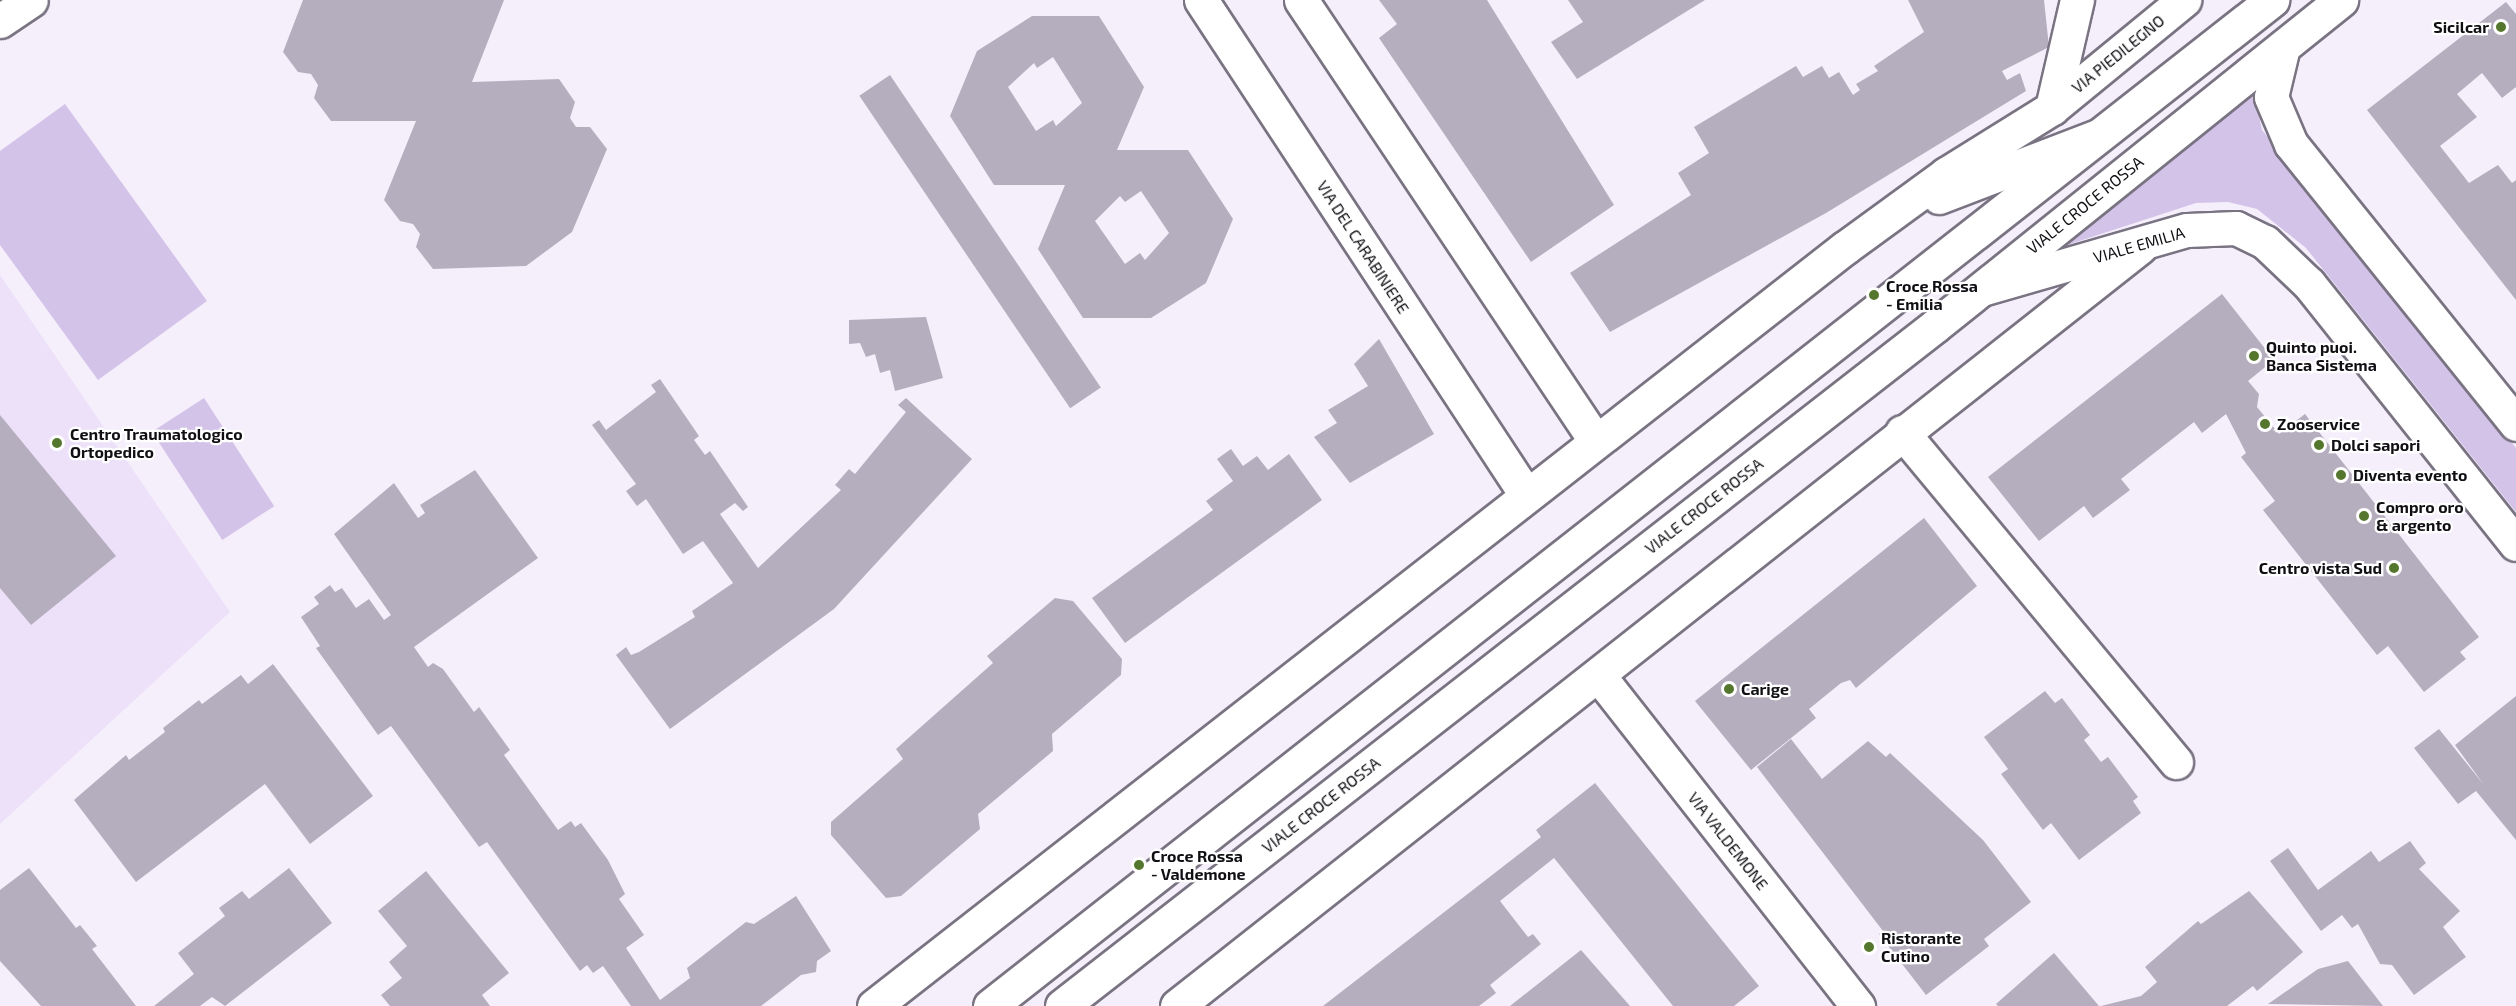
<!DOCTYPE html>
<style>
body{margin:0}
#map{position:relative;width:2516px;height:1006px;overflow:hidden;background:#f5effc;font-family:"Exo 2",sans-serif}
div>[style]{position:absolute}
.built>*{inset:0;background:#ece1f9}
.green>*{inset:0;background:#d4c3e8;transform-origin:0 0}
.building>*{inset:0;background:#b5aebe;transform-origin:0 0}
.roads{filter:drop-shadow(2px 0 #797382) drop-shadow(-2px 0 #797382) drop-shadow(0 2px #797382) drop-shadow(0 -2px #797382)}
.minor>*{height:33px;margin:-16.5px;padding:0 16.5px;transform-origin:16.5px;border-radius:16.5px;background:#fff}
.tertiary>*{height:33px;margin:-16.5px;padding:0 16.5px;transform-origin:16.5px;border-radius:16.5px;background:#fff}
.dots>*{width:16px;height:16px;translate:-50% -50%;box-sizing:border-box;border:3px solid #fff;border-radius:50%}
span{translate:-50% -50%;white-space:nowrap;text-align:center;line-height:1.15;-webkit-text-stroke:4.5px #fff;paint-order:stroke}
.poi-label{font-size:16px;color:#110f14;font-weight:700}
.right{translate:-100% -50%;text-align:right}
.left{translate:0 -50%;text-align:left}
.street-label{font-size:16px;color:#110f14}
</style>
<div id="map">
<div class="built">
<i style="clip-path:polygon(0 275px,230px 612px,0 824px)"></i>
</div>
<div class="green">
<i style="clip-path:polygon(2254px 93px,2262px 130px,2516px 448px,2516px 512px,2306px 248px,2257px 209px,2228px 202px,2196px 203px,2058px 248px)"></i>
<i style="clip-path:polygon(65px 104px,207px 301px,98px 380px,0 245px,0 151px)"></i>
<i style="left:204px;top:398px;width:129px;height:62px;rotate:57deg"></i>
</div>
<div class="building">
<i style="clip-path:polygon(303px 0,504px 0,472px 82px,559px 79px,575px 102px,570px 118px,576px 127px,590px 127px,607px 149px,572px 232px,526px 266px,433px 269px,416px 247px,420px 234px,413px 224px,400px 221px,384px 200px,416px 121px,331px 121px,314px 98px,318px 85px,311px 74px,298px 72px,283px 52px)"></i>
<i style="clip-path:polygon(1379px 0,1487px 0,1614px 205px,1531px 262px,1379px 38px,1397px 24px)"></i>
<i style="clip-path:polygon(1568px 0,1705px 0,1577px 79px,1551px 42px,1583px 22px)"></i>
<i style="clip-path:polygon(1908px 0,2044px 0,2049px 47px,2002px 71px,2007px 80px,2020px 73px,2026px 91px,1826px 213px,1610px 332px,1570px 273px,1691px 195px,1678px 173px,1709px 153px,1694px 127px,1796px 66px,1803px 77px,1822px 66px,1829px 78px,1839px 72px,1853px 95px,1860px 90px,1856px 84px,1878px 71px,1874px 66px,1924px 32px)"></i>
<i style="clip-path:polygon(2506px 2px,2516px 14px,2516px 87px,2502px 98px,2482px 73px,2457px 94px,2477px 117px,2440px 146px,2469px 183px,2498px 165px,2512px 183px,2516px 180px,2516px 300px,2367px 110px)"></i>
<i style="clip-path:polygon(evenodd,1032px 16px,1099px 16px,1144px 87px,1117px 150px,1188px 150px,1233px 219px,1206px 283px,1151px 318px,1083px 318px,1038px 249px,1065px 185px,994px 185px,950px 116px,977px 51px,1032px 16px,1053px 57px,1082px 103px,1056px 126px,1053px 120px,1036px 131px,1008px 87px,1034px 63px,1037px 68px,1053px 57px,1032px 16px,1141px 191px,1169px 233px,1145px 260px,1140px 253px,1125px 264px,1095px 221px,1120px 196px,1125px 202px,1141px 191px)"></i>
<i style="left:890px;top:75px;width:377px;height:37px;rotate:56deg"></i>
<i style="clip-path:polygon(2222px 294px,2274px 360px,2248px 381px,2259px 394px,2257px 407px,2279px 434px,2305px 414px,2479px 637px,2460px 652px,2466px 659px,2424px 692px,2388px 646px,2377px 655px,2263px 510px,2275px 501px,2241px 457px,2246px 453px,2226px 414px,2202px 433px,2194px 422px,2121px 479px,2130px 490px,2093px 518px,2084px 506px,2039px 541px,1988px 477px)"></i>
<i style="clip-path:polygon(926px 317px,943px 378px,895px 391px,890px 370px,880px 373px,875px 354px,866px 357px,860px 343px,849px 344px,849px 320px)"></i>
<i style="clip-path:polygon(1379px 339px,1434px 434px,1350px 483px,1314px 437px,1337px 423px,1328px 410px,1368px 386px,1354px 364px)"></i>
<i style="clip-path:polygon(660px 379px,699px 436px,694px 440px,705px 455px,710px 451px,748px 507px,743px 511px,735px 503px,720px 514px,758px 568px,841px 490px,835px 485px,849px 469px,855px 474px,906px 412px,898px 405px,906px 398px,972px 459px,834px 609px,670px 729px,616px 655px,626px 647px,631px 655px,639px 652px,695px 617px,692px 611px,733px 583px,703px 541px,683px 554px,646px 499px,637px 506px,626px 491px,636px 484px,592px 425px,599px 420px,606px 430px,656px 392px,651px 385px)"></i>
<i style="clip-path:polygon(0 415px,116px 556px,31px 625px,0 588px)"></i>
<i style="clip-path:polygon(1231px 449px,1243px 466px,1257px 456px,1268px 470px,1289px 454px,1322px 500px,1125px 643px,1092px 598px,1213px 510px,1206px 501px,1233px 481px,1217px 459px)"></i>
<i style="clip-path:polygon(475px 470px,538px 558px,414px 647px,428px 667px,433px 663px,443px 669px,474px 712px,479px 707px,510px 750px,504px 755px,558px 830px,571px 821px,575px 827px,581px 823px,608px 860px,625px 894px,619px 899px,644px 935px,626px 948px,660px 1000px,690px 978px,687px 968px,746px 922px,754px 924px,796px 896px,831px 951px,817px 961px,816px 972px,801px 975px,761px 1006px,631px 1006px,603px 966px,593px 973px,587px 965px,580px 971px,487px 842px,479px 847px,391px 726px,378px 735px,316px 648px,320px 646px,301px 617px,319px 604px,314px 597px,330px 585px,335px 592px,342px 588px,356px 608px,369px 599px,384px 620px,391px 615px,334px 534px,394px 483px,418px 518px,425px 513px,420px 505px)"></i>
<i style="clip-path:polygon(1924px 518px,1977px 586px,1856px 688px,1850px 680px,1841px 683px,1809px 709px,1816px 718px,1751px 770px,1695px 701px)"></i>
<i style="clip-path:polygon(1055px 598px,1073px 601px,1122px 659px,1121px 675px,1052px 734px,1053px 751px,978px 814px,980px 829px,901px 896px,886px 898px,831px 835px,831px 822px,903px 759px,896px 749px,993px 663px,987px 656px)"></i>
<i style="clip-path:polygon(273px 664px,373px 796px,310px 844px,265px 784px,136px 882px,74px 800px,126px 755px,129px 760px,165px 732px,163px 728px,199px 700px,202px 704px,241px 675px,248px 684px)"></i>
<i style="clip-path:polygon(2045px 691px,2055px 703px,2062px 698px,2090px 735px,2084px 740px,2101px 762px,2108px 757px,2138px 797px,2133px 801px,2141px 813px,2079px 860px,2051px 823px,2043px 830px,2001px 774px,2008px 769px,1984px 737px)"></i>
<i style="clip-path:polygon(2516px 696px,2516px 840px,2476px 791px,2458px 804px,2414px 748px,2439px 729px,2484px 785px,2455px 745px)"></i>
<i style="clip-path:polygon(1791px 739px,1822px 779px,1868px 741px,1886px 757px,1890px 753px,1983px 840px,2031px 902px,1984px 939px,1989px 946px,1926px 995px,1879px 934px,1883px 931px,1757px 767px)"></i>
<i style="clip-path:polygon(1595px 783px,1759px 986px,1734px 1006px,1673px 1006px,1554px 858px,1500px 901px,1528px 937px,1533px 934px,1541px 944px,1490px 985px,1496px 993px,1479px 1006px,1323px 1006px,1541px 837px,1536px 830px)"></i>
<i style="clip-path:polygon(2410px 841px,2426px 863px,2419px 869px,2460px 911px,2443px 927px,2466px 957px,2414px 995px,2392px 965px,2380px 964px,2358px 924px,2352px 928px,2342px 915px,2321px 931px,2270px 861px,2288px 848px,2318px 890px,2371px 851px,2379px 862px)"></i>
<i style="clip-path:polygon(29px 868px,76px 928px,80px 925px,97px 946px,92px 949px,136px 1006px,41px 1006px,0 961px,0 890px)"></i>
<i style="clip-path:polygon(289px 868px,332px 923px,225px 1006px,212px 997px,200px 1006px,154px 1006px,194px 974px,178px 953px,225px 916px,219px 908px,242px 891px,249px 899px)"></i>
<i style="clip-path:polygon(426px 871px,509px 973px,482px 995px,490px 1006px,390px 1006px,381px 995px,402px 978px,389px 962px,407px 946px,378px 911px)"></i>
<i style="clip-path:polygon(2249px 891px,2303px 952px,2257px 991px,2253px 986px,2227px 1006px,2101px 1006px,2141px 996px,2157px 982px,2145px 967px,2198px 921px,2201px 924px)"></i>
<i style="clip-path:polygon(1581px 950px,1630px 1006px,1510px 1006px,1529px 991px)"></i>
<i style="clip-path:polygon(2054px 953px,2099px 1006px,1998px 1006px,1996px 1004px)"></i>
<i style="clip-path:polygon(2348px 961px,2383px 1006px,2268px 1004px,2318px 969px)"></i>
</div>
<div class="roads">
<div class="minor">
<i style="left:1201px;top:0;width:590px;rotate:56.69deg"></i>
<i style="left:1301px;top:0;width:529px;rotate:56.25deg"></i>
<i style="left:2283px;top:47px;width:51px;rotate:103.5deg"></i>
<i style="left:2271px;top:97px;width:51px;rotate:66.9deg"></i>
<i style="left:2291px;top:144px;width:359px;rotate:51.2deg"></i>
<i style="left:2052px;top:108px;width:111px;rotate:-77deg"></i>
<i style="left:1939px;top:197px;width:167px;rotate:-21deg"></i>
<i style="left:1982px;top:289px;width:213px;rotate:-16.1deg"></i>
<i style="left:2187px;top:230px;width:49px;rotate:-2.3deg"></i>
<i style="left:2236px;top:228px;width:32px;rotate:26deg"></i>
<i style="left:2265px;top:242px;width:61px;rotate:43.7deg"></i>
<i style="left:2309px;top:284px;width:332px;rotate:51.5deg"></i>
<i style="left:1902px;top:432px;width:429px;rotate:50.3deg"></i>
<i style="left:1599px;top:676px;width:420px;rotate:51.9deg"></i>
<i style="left:874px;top:1006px;width:1233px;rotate:-37.99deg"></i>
<i style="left:1846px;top:247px;width:124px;rotate:-36.1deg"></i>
<i style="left:1946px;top:174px;width:125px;rotate:-31.9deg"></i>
<i style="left:2052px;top:108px;width:171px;rotate:-39.3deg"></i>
<i style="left:1177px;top:1006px;width:1226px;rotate:-38.24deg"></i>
</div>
<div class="tertiary">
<i style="left:0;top:21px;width:37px;rotate:-34deg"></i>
<i style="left:990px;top:1006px;width:1630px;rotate:-38.12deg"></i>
<i style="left:1062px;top:1006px;width:1107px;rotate:-37.92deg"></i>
<i style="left:1935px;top:326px;width:521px;rotate:-38.76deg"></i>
</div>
</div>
<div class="dots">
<i style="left:2501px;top:27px;background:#55762d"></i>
<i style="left:1874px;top:295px;background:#55762d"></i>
<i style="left:2254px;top:356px;background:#55762d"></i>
<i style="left:2265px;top:424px;background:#55762d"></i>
<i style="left:57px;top:443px;background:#55762d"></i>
<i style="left:2319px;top:445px;background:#55762d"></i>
<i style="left:2341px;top:475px;background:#55762d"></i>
<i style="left:2364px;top:516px;background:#55762d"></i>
<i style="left:2394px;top:568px;background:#55762d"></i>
<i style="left:1729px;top:689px;background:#55762d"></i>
<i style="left:1139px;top:865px;background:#55762d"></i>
<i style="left:1869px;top:947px;background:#55762d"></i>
</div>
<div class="poi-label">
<span class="right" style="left:2489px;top:27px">Sicilcar</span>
<span class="left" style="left:1886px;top:295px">Croce Rossa<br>- Emilia</span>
<span class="left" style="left:2266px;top:356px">Quinto puoi.<br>Banca Sistema</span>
<span class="left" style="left:2277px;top:424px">Zooservice</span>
<span class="left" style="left:70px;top:443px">Centro Traumatologico<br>Ortopedico</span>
<span class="left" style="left:2331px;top:445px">Dolci sapori</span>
<span class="left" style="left:2353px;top:475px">Diventa evento</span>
<span class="left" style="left:2376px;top:516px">Compro oro<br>&amp; argento</span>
<span class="right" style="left:2382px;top:568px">Centro vista Sud</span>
<span class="left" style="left:1741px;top:689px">Carige</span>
<span class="left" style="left:1151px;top:865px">Croce Rossa<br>- Valdemone</span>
<span class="left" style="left:1881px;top:947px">Ristorante<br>Cutino</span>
</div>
<div class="street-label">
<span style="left:2118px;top:54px;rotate:-39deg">VIA PIEDILEGNO</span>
<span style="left:2085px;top:205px;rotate:-39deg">VIALE CROCE ROSSA</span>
<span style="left:2139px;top:245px;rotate:-16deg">VIALE EMILIA</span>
<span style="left:1363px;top:247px;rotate:57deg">VIA DEL CARABINIERE</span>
<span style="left:1704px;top:506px;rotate:-38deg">VIALE CROCE ROSSA</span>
<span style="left:1321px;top:805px;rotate:-38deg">VIALE CROCE ROSSA</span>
<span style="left:1728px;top:841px;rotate:52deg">VIA VALDEMONE</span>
</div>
</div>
